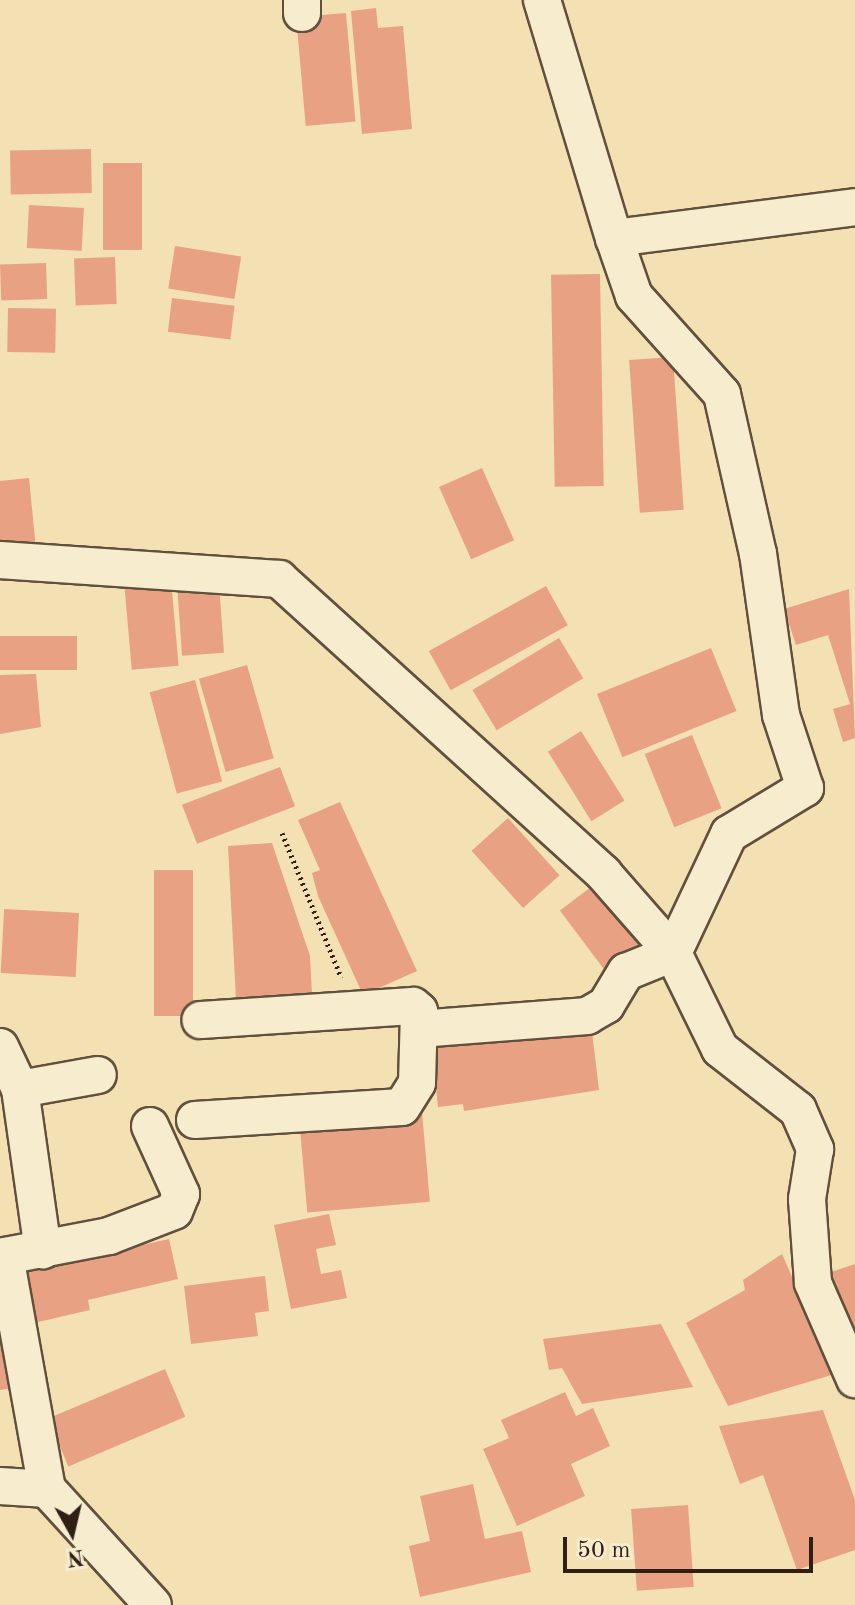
<!DOCTYPE html>
<style>
body{margin:0}
#map{position:relative;width:855px;height:1605px;overflow:hidden;background:#f3e1b3;font-family:"Old Standard TT",serif}
div>[style]{position:absolute}
.building>*{inset:0;background:#e8a183;transform-origin:0 0}
.path>*{height:5px;margin-top:-2.5px;transform-origin:0;background:repeating-linear-gradient(90deg,#301f15 0 2px,transparent 0 6px)}
.roads{filter:drop-shadow(2px 0 #61503c) drop-shadow(-2px 0 #61503c) drop-shadow(0 2px #61503c) drop-shadow(0 -2px #61503c)}
.street>*{height:36px;margin:-18px;padding:0 18px;transform-origin:18px;border-radius:18px;background:#f7ecce}
span{translate:-50% -50%;white-space:nowrap;text-align:center;line-height:1.15;-webkit-text-stroke:7px #f7ecce;paint-order:stroke}
.north{position:absolute;left:32px;top:1493px;width:80px;height:80px;-webkit-text-stroke:6px #f7ecce;paint-order:stroke;rotate:172deg;font-size:22px;font-weight:700;line-height:32px;text-align:center;color:#301f15}
.north::after{content:'';display:block;margin:auto;width:28px;height:36px;background:#301f15;clip-path:polygon(50% 0,100% 100%,50% 72%,0 100%)}
.scale{position:absolute;left:563px;top:1537px;width:250px;height:36px;box-sizing:border-box;border:4px solid #301f15;border-top:0;padding-left:10px;font-size:24px;line-height:28px;white-space:nowrap;color:#301f15;-webkit-text-stroke:6px #f7ecce;paint-order:stroke}
</style>
<div id="map">
<div class="building">
<i style="clip-path:polygon(376px 8px,378px 28px,403px 26px,412px 129px,362px 134px,351px 11px)"></i>
<i style="left:346px;top:13px;width:109px;height:50px;rotate:85deg"></i>
<i style="left:91px;top:149px;width:44px;height:81px;rotate:89deg"></i>
<i style="left:103px;top:163px;width:39px;height:87px"></i>
<i style="left:29px;top:205px;width:55px;height:43px;rotate:3deg"></i>
<i style="left:175px;top:246px;width:67px;height:43px;rotate:9deg"></i>
<i style="left:115px;top:257px;width:47px;height:41px;rotate:88deg"></i>
<i style="left:46px;top:263px;width:36px;height:46px;rotate:88deg"></i>
<i style="left:600px;top:274px;width:212px;height:49px;rotate:89deg"></i>
<i style="left:172px;top:298px;width:63px;height:34px;rotate:7deg"></i>
<i style="left:8px;top:308px;width:48px;height:44px;rotate:1deg"></i>
<i style="left:673px;top:357px;width:153px;height:44px;rotate:86deg"></i>
<i style="left:482px;top:468px;width:79px;height:47px;rotate:66deg"></i>
<i style="clip-path:polygon(29px 478px,36px 549px,0 553px,0 481px)"></i>
<i style="left:171px;top:579px;width:87px;height:47px;rotate:85deg"></i>
<i style="left:219px;top:582px;width:71px;height:42px;rotate:86deg"></i>
<i style="left:546px;top:586px;width:45px;height:134px;rotate:61deg"></i>
<i style="clip-path:polygon(849px 589px,855px 738px,843px 742px,833px 709px,850px 704px,828px 635px,796px 645px,784px 609px)"></i>
<i style="left:0;top:636px;width:77px;height:34px"></i>
<i style="left:559px;top:638px;width:47px;height:101px;rotate:59deg"></i>
<i style="left:711px;top:648px;width:68px;height:123px;rotate:68deg"></i>
<i style="left:247px;top:665px;width:97px;height:50px;rotate:74deg"></i>
<i style="clip-path:polygon(36px 674px,41px 727px,0 734px,0 675px)"></i>
<i style="left:195px;top:680px;width:105px;height:47px;rotate:75deg"></i>
<i style="left:581px;top:731px;width:82px;height:39px;rotate:58deg"></i>
<i style="left:692px;top:735px;width:79px;height:51px;rotate:68deg"></i>
<i style="left:280px;top:767px;width:42px;height:105px;rotate:69deg"></i>
<i style="clip-path:polygon(340px 802px,417px 971px,363px 995px,318px 896px,312px 873px,320px 870px,298px 820px)"></i>
<i style="left:508px;top:818px;width:77px;height:49px;rotate:48deg"></i>
<i style="clip-path:polygon(272px 843px,310px 956px,312px 995px,236px 1000px,228px 846px)"></i>
<i style="left:154px;top:870px;width:39px;height:146px"></i>
<i style="left:603px;top:878px;width:75px;height:54px;rotate:53deg"></i>
<i style="left:79px;top:913px;width:64px;height:75px;rotate:93deg"></i>
<i style="clip-path:polygon(591px 1023px,599px 1090px,464px 1111px,463px 1104px,438px 1107px,431px 1040px)"></i>
<i style="left:422px;top:1112px;width:90px;height:123px;rotate:85deg"></i>
<i style="clip-path:polygon(329px 1214px,336px 1245px,316px 1249px,321px 1274px,341px 1270px,347px 1298px,291px 1309px,274px 1225px)"></i>
<i style="clip-path:polygon(169px 1239px,178px 1279px,88px 1300px,90px 1310px,25px 1325px,14px 1274px)"></i>
<i style="clip-path:polygon(782px 1254px,835px 1374px,728px 1406px,686px 1323px,745px 1290px,743px 1280px)"></i>
<i style="clip-path:polygon(855px 1264px,855px 1349px,825px 1274px)"></i>
<i style="clip-path:polygon(265px 1276px,269px 1311px,255px 1313px,258px 1336px,191px 1344px,184px 1286px)"></i>
<i style="clip-path:polygon(661px 1324px,693px 1387px,582px 1404px,562px 1368px,549px 1370px,543px 1339px)"></i>
<i style="clip-path:polygon(0 1326px,13px 1388px,0 1390px)"></i>
<i style="left:165px;top:1369px;width:52px;height:127px;rotate:67deg"></i>
<i style="clip-path:polygon(565px 1392px,576px 1416px,593px 1408px,610px 1446px,571px 1464px,585px 1496px,517px 1526px,483px 1449px,509px 1438px,501px 1420px)"></i>
<i style="clip-path:polygon(823px 1410px,855px 1500px,855px 1550px,797px 1570px,763px 1475px,740px 1484px,719px 1426px)"></i>
<i style="clip-path:polygon(473px 1484px,485px 1539px,522px 1531px,531px 1572px,420px 1597px,409px 1546px,430px 1541px,420px 1496px)"></i>
<i style="left:688px;top:1505px;width:82px;height:57px;rotate:86deg"></i>
</div>
<div class="path">
<i style="left:282px;top:833px;width:156px;rotate:67.7deg"></i>
</div>
<div class="roads">
<div class="street">
<i style="left:302px;top:0;width:13px;rotate:90deg"></i>
<i style="left:542px;top:0;width:249px;rotate:73.2deg"></i>
<i style="left:614px;top:238px;width:243px;rotate:-7.3deg"></i>
<i style="left:0;top:560px;width:280px;rotate:3.9deg"></i>
<i style="left:279px;top:579px;width:438px;rotate:42.2deg"></i>
<i style="left:603px;top:873px;width:106px;rotate:48.8deg"></i>
<i style="left:673px;top:953px;width:132px;rotate:-64.8deg"></i>
<i style="left:729px;top:834px;width:89px;rotate:-31.2deg"></i>
<i style="left:805px;top:788px;width:77px;rotate:-108.2deg"></i>
<i style="left:781px;top:715px;width:163px;rotate:-98.1deg"></i>
<i style="left:758px;top:554px;width:164px;rotate:-102.7deg"></i>
<i style="left:722px;top:394px;width:132px;rotate:-131.9deg"></i>
<i style="left:634px;top:296px;width:61px;rotate:-109deg"></i>
<i style="left:419px;top:1029px;width:169px;rotate:-4.4deg"></i>
<i style="left:587px;top:1016px;width:22px;rotate:-30deg"></i>
<i style="left:606px;top:1005px;width:39px;rotate:-59deg"></i>
<i style="left:626px;top:972px;width:51px;rotate:-22deg"></i>
<i style="left:673px;top:953px;width:107px;rotate:63.9deg"></i>
<i style="left:720px;top:1049px;width:99px;rotate:38deg"></i>
<i style="left:798px;top:1110px;width:43px;rotate:66.4deg"></i>
<i style="left:815px;top:1149px;width:51px;rotate:99.1deg"></i>
<i style="left:807px;top:1199px;width:84px;rotate:85.9deg"></i>
<i style="left:813px;top:1283px;width:105px;rotate:66.4deg"></i>
<i style="left:0;top:1047px;width:47px;rotate:64.5deg"></i>
<i style="left:20px;top:1089px;width:79px;rotate:-10.2deg"></i>
<i style="left:20px;top:1089px;width:163px;rotate:81.9deg"></i>
<i style="left:195px;top:1120px;width:207px;rotate:-3.6deg"></i>
<i style="left:402px;top:1107px;width:28px;rotate:-58deg"></i>
<i style="left:417px;top:1083px;width:72px;rotate:-88.4deg"></i>
<i style="left:419px;top:1011px;width:8px;rotate:-140deg"></i>
<i style="left:413px;top:1006px;width:213px;rotate:176.2deg"></i>
<i style="left:150px;top:1126px;width:75px;rotate:65.5deg"></i>
<i style="left:181px;top:1194px;width:18px;rotate:112deg"></i>
<i style="left:174px;top:1211px;width:70px;rotate:159deg"></i>
<i style="left:109px;top:1236px;width:106px;rotate:169.1deg"></i>
<i style="left:5px;top:1256px;width:237px;rotate:79.8deg"></i>
<i style="left:47px;top:1489px;width:157px;rotate:47.6deg"></i>
<i style="left:0;top:1486px;width:47px;rotate:3.7deg"></i>
</div>
</div>
<div class="north">N</div>
<div class="scale">50 m</div>
</div>
